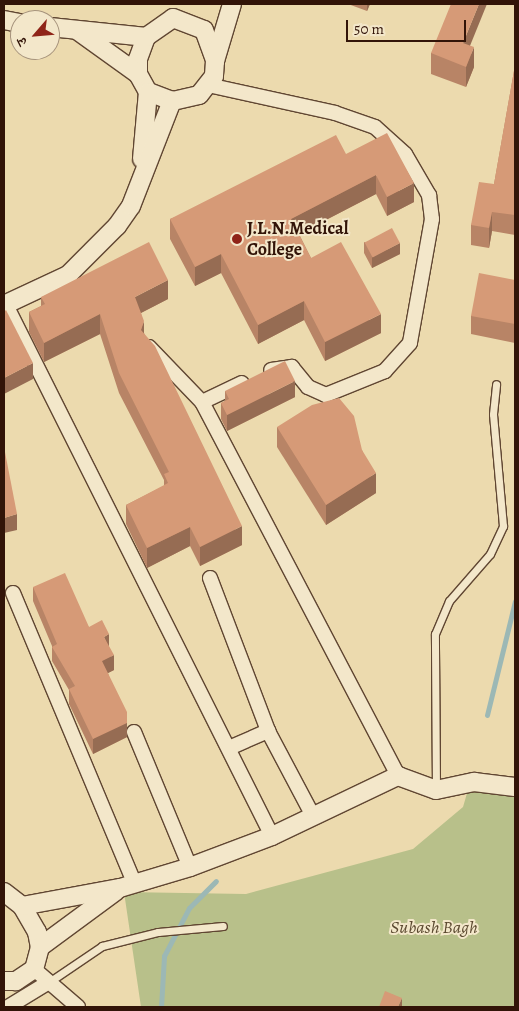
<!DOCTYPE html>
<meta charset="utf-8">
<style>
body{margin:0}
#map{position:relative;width:519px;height:1011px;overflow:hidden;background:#ecdaae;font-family:Alegreya,"Noto Serif Devanagari",serif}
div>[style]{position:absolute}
.green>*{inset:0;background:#b8c08a}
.stream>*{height:5px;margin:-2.5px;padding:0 2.5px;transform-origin:2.5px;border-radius:2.5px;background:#9cb8b5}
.roads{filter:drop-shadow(1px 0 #604632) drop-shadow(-1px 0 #604632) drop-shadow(0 1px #604632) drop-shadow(0 -1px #604632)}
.service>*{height:7px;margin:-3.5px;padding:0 3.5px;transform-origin:3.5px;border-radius:3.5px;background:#f3e7ca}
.minor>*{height:14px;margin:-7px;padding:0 7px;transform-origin:7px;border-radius:7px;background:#f3e7ca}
.tertiary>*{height:18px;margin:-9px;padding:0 9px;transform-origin:9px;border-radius:9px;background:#f3e7ca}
.wall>*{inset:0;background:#b88466}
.shaded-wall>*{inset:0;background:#966c53}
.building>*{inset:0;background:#d69a77;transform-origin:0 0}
.dots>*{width:14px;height:14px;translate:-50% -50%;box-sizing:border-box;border:2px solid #f3e7ca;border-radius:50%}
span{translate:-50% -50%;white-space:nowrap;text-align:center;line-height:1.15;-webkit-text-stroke:4px #f3e7ca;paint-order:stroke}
.poi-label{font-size:18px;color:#321408;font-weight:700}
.left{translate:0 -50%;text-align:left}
.park-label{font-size:18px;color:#5a482f;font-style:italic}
.frame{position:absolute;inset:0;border:5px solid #321408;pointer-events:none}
.north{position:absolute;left:10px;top:10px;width:50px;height:50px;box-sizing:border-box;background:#f3e7ca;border:1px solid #a6937c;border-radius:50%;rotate:243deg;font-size:14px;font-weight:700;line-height:20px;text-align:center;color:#321408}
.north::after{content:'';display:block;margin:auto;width:18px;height:22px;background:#8f2418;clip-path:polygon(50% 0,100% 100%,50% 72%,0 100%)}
.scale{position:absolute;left:346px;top:20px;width:120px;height:22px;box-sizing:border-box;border:2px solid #321408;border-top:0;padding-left:6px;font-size:15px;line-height:18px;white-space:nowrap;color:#321408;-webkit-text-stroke:4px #f3e7ca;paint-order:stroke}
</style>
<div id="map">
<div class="green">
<i style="clip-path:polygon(472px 776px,515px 778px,515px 1007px,141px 1007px,124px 892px,246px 894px,413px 849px,463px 807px)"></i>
</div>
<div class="stream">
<i style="left:487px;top:715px;width:117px;rotate:-76.2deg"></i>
<i style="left:161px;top:1007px;width:51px;rotate:-86.6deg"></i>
<i style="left:164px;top:956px;width:54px;rotate:-62.5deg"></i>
<i style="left:189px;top:908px;width:38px;rotate:-45deg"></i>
</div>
<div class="roads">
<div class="service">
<i style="left:436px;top:790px;width:156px;rotate:-90.4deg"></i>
<i style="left:435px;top:634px;width:36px;rotate:-67deg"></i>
<i style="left:449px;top:601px;width:62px;rotate:-48.9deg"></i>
<i style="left:490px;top:554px;width:31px;rotate:-65deg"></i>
<i style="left:503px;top:526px;width:112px;rotate:-95.1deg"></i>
<i style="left:493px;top:414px;width:30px;rotate:-84deg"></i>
<i style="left:49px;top:982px;width:64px;rotate:-34.2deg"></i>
<i style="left:102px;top:946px;width:58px;rotate:-14deg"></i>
<i style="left:158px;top:932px;width:65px;rotate:-5.3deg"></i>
</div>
<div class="minor">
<i style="left:208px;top:85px;width:130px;rotate:12.4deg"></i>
<i style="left:335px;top:113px;width:42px;rotate:19.3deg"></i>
<i style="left:375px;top:127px;width:40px;rotate:42deg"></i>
<i style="left:405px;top:154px;width:48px;rotate:59.7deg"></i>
<i style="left:429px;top:195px;width:24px;rotate:83deg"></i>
<i style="left:432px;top:219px;width:126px;rotate:100.1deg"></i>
<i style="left:410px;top:343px;width:38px;rotate:132deg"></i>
<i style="left:385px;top:371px;width:64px;rotate:157.9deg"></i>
<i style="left:326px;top:395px;width:20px;rotate:-156deg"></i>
<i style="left:308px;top:387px;width:26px;rotate:-129deg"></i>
<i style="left:292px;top:367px;width:21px;rotate:172deg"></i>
<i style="left:4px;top:313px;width:5px;rotate:-22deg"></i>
<i style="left:9px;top:311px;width:587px;rotate:63.39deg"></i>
<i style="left:149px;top:347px;width:76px;rotate:46.1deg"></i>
<i style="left:202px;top:402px;width:422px;rotate:62.3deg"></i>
<i style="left:202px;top:402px;width:44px;rotate:-25.4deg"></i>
<i style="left:210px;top:578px;width:164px;rotate:69.2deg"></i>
<i style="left:268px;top:731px;width:94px;rotate:62.1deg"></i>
<i style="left:13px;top:593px;width:316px;rotate:67.3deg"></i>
<i style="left:134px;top:732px;width:146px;rotate:67.5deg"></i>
<i style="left:229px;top:748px;width:43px;rotate:-23.6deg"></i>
<i style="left:34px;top:969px;width:58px;rotate:40.8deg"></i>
<i style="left:8px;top:1007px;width:48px;rotate:-31.4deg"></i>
</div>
<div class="tertiary">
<i style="left:173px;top:18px;width:33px;rotate:21deg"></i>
<i style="left:204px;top:30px;width:33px;rotate:70deg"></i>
<i style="left:215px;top:61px;width:15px;rotate:94deg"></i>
<i style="left:214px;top:76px;width:24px;rotate:128deg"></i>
<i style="left:199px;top:95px;width:28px;rotate:167deg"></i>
<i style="left:172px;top:101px;width:26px;rotate:-159deg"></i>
<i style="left:148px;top:92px;width:21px;rotate:-119deg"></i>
<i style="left:138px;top:74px;width:15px;rotate:-90deg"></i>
<i style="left:138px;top:59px;width:23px;rotate:-70deg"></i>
<i style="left:146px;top:37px;width:33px;rotate:-35deg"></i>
<i style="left:4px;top:20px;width:16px;rotate:11deg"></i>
<i style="left:50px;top:27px;width:97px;rotate:5.9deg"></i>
<i style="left:78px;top:31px;width:74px;rotate:35.6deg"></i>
<i style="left:215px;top:61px;width:59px;rotate:-73.4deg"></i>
<i style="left:142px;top:159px;width:67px;rotate:-84.9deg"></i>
<i style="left:4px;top:305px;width:71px;rotate:-25.1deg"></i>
<i style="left:68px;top:275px;width:69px;rotate:-45deg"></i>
<i style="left:117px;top:226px;width:24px;rotate:-55deg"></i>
<i style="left:131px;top:206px;width:113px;rotate:-68.7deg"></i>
<i style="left:4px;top:892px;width:23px;rotate:38deg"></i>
<i style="left:22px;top:906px;width:30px;rotate:60deg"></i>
<i style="left:37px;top:932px;width:15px;rotate:79deg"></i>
<i style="left:40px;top:947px;width:23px;rotate:105deg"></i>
<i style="left:34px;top:969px;width:22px;rotate:146deg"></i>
<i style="left:16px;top:981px;width:12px;rotate:180deg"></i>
<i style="left:22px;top:906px;width:100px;rotate:-10.4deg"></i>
<i style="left:120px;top:888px;width:73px;rotate:-16.7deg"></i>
<i style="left:190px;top:867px;width:88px;rotate:-20.7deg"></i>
<i style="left:272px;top:836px;width:140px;rotate:-25.5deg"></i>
<i style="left:398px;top:776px;width:40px;rotate:20.2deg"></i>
<i style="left:436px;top:790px;width:39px;rotate:-12deg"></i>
<i style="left:474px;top:782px;width:41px;rotate:7deg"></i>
<i style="left:40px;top:947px;width:94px;rotate:-36.4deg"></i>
</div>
</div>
<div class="wall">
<i style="clip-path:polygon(348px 4px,370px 4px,367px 11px)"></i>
<i style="clip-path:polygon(470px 46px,474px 67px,466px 87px,431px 74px,431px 53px)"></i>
<i style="clip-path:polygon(515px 65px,515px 235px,492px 231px,489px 248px,471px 245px,471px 225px,494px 184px)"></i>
<i style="clip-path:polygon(346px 154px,414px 202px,387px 216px,376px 194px,299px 234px,311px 258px,381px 333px,325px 361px,304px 320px,258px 344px,221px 273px,195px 286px,170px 239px,170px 219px)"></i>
<i style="clip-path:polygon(364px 242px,400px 254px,372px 268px,364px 253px)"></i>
<i style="clip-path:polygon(515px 280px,515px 343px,471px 334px,471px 316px)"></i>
<i style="clip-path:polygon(41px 297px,168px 299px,141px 313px,144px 333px,242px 545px,200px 566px,190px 546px,147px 568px,126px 524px,126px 505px,164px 486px,164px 480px,119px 393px,100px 334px,44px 362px,29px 332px,29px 312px,41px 306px)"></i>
<i style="clip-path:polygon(225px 391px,295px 397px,227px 431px,221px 419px,221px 403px,225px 401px)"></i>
<i style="clip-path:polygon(277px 427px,362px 450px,376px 493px,326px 525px,277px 447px)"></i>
<i style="clip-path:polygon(33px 587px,89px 627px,109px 647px,114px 670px,108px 673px,127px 737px,93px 754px,69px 704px,69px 690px,52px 661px,52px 646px,33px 601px)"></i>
</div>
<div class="shaded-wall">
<i style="clip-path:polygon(367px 4px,370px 4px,367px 11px)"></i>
<i style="clip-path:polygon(479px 4px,487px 4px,463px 63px,463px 43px)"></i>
<i style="clip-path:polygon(474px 47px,474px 67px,466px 87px,466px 67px)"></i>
<i style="clip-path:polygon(376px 175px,376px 194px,291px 238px,291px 219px)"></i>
<i style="clip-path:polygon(414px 183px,414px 202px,387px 216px,387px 197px)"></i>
<i style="clip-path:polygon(492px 212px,492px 231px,489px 248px,489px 228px)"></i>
<i style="clip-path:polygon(400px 243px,400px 254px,372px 268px,372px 257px)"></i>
<i style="clip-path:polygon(221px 254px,221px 273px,195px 286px,195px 267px)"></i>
<i style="clip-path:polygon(168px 280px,168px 299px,135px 316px,135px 297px)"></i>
<i style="clip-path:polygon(304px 301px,304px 320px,258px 344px,258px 325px)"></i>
<i style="clip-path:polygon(100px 314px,100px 334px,44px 362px,44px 343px)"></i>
<i style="clip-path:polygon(381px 314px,381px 333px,325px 361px,325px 342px)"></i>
<i style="clip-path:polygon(144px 321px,144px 340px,141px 330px)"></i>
<i style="clip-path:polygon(33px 363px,33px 379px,4px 394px,4px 378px)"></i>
<i style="clip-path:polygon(295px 381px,295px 397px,227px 431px,227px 415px)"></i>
<i style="clip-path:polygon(376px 473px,376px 493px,326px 525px,326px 505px)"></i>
<i style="clip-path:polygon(17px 514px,17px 530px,4px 533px,4px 518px)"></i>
<i style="clip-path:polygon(242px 526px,242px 545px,200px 566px,200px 547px)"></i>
<i style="clip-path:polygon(190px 527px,190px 546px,147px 568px,147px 548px)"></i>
<i style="clip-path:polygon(109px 634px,109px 649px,104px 637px)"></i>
<i style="clip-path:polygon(114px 655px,114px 670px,102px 676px,102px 661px)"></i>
<i style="clip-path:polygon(127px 712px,127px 737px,93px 754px,93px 739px)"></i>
<i style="clip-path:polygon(402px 998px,402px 1007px,398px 1007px)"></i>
</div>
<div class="building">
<i style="clip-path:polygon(451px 4px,479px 4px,463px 43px,474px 47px,466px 67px,431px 53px)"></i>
<i style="clip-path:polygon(515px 65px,515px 215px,492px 212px,489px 228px,471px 225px,479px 182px,494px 184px)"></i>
<i style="clip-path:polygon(387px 133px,414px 183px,387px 197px,376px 175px,291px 219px,311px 258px,341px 242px,381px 314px,325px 342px,304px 301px,258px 325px,221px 254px,195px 267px,170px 219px,336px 135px,346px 154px)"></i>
<i style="left:392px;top:228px;width:17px;height:31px;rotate:62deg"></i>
<i style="clip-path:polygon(149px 242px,168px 280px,135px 297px,144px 321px,141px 330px,155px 346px,242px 526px,200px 547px,190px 527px,147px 548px,126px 505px,168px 483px,164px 474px,169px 472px,119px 373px,100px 314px,44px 343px,29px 312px,45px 304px,41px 297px)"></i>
<i style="clip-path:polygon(479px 273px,515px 280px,515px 324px,471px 316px)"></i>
<i style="clip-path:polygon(6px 310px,33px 363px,4px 378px,4px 312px)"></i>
<i style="clip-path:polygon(285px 361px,295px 381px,227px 415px,221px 403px,229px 399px,225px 391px)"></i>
<i style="clip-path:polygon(339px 398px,354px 416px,362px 450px,376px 473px,326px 505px,277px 427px,312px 405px)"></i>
<i style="clip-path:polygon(4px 447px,17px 514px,4px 518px)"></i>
<i style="clip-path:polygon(65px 573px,89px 627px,102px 620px,109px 634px,104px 637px,114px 655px,102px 661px,127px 712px,127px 723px,93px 739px,69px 689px,75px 686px,52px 647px,57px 644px,33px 587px)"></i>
<i style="clip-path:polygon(385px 991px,402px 998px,398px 1007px,379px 1007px)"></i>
</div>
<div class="dots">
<i style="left:237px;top:239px;background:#8f2418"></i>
</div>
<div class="poi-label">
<span class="left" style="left:247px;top:239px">J.L.N.Medical<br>College</span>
</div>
<div class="park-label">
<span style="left:434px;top:927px">Subash Bagh</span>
</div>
<div class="frame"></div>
<div class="north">उ</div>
<div class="scale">50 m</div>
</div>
